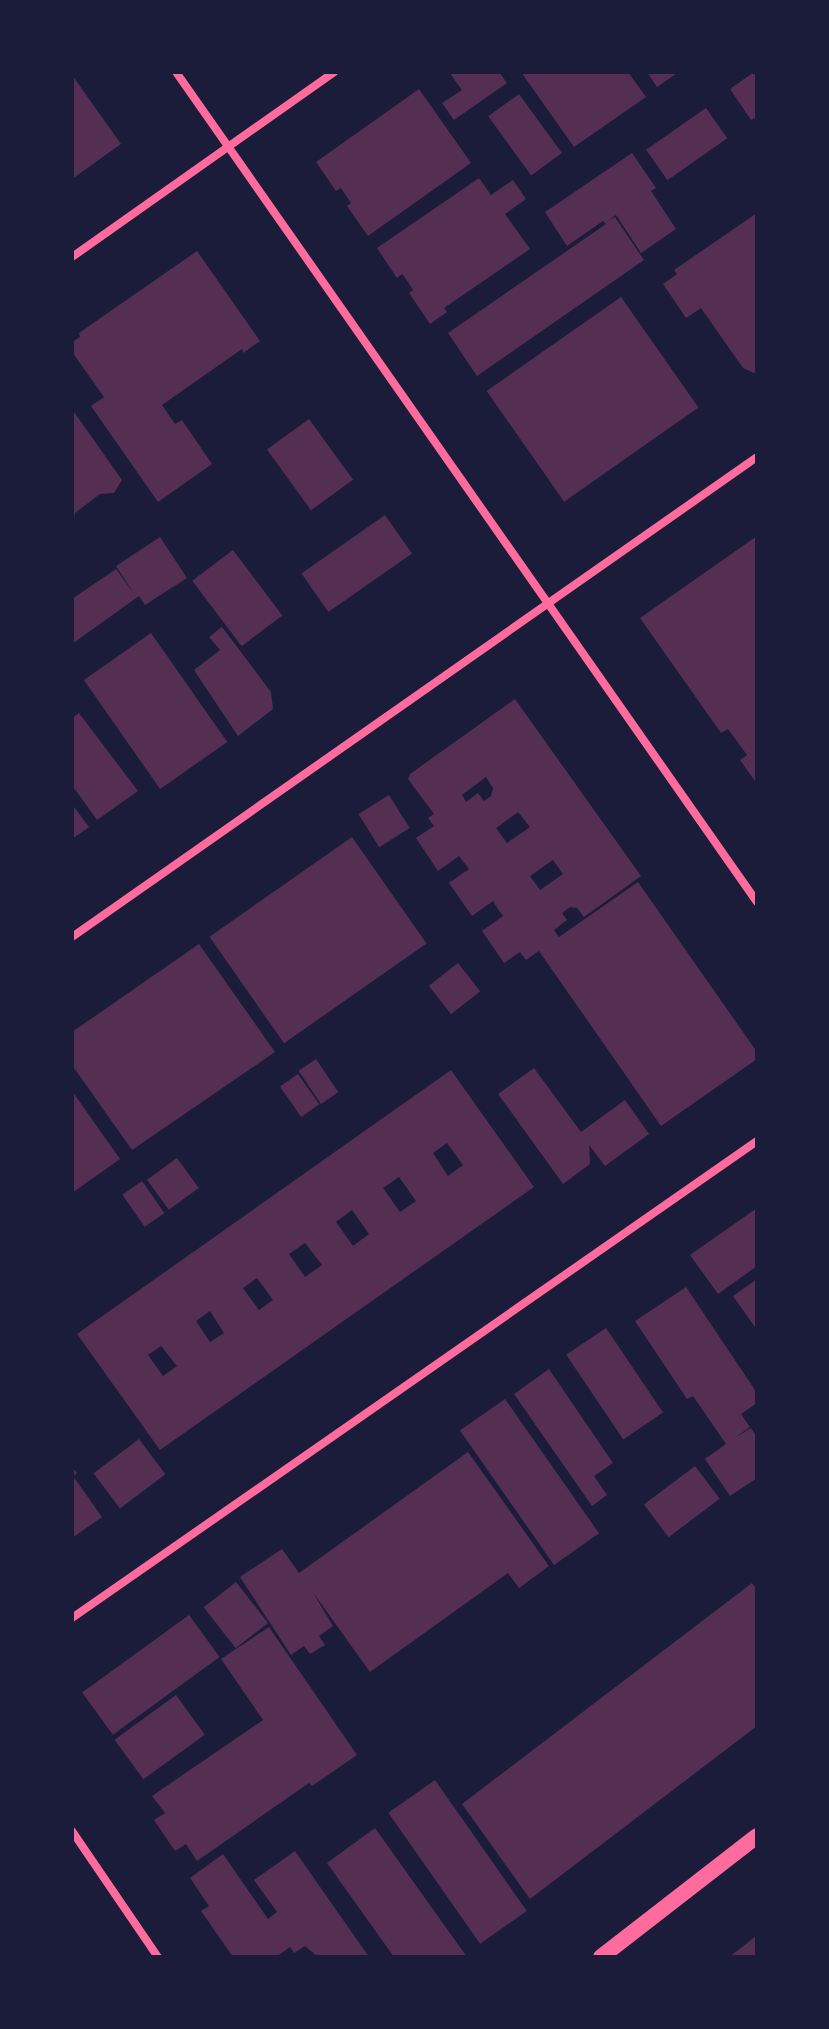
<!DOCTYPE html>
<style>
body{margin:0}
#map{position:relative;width:829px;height:2029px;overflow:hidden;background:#1b1b3a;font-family:Roboto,sans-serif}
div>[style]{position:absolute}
.building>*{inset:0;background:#542f53;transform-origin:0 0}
.minor>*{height:8px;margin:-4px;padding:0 4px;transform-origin:4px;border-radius:4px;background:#ff6b9d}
.secondary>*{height:16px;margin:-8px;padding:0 8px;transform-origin:8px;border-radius:8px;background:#ff6b9d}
span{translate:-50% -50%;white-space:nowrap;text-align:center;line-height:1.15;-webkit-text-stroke:7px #1b1b3a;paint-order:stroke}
.frame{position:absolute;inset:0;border:74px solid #1b1b3a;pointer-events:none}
</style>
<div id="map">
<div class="building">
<i style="clip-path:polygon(449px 72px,499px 72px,507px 83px,454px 120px,442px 103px,462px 90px)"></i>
<i style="clip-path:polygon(521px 72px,628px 72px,646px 97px,574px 147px)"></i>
<i style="clip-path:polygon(647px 72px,679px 72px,657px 87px)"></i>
<i style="clip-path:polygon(754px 72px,757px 72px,757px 117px,751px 120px,730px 89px)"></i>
<i style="clip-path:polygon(72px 75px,121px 144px,72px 179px)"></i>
<i style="clip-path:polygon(419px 89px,471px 163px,368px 236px,347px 206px,351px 203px,341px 188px,336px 191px,316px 162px)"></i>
<i style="left:519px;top:94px;width:73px;height:38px;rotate:54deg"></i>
<i style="left:706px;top:108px;width:37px;height:73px;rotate:55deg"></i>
<i style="clip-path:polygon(632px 153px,656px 188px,651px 191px,676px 229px,641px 253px,616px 215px,607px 221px,615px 217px,644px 260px,477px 376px,448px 333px,606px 224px,603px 221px,567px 246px,545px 212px)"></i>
<i style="clip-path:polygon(479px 178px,491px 195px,513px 180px,526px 199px,505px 214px,530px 249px,444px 308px,447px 312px,430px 324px,409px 293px,413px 290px,408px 282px,402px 274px,397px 278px,377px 248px)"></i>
<i style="clip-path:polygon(757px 213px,757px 371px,754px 373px,743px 368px,701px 308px,686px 318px,663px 284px,677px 274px,674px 270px)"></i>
<i style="clip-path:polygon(197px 251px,260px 341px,243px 353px,242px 349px,162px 405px,175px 424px,182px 420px,212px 464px,158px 502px,91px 406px,104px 397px,72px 352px,72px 342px,80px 337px,79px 333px)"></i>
<i style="left:621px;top:297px;width:135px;height:164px;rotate:55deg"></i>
<i style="clip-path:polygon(72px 409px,122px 480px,114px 493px,100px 494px,75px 513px,74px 519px)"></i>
<i style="left:309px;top:419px;width:75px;height:52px;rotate:54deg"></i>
<i style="left:385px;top:515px;width:47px;height:102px;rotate:55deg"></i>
<i style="clip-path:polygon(757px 536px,757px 784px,740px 760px,747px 755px,728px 729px,721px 733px,640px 618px)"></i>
<i style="clip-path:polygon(160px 537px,187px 578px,145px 605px,139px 596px,72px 644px,72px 599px,116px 569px,135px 595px,116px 566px)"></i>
<i style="left:233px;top:550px;width:82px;height:51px;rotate:53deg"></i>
<i style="clip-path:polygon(222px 627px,271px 692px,273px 709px,238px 736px,194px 670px,220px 650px,209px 637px)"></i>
<i style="left:151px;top:633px;width:133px;height:82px;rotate:55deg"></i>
<i style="clip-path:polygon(evenodd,515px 699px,641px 876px,584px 917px,577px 908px,570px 907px,562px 913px,567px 920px,554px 930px,559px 937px,638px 882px,757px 1052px,757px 1059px,661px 1126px,539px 951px,526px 960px,520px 952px,504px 963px,482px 931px,503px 916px,498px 909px,493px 901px,472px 916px,449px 883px,469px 869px,459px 856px,438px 871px,416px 838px,434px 826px,428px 818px,434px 814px,408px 779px,410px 774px,515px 699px,486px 777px,493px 788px,491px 796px,484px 801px,478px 793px,466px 802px,462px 795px,486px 777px,515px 699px,518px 812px,530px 827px,507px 843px,496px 828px,518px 812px,515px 699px,553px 860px,563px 874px,540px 890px,530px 876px,553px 860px)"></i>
<i style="clip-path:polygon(79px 713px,138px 791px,97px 820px,72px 785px,72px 718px)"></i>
<i style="left:389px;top:795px;width:39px;height:36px;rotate:58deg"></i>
<i style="clip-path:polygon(72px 804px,89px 827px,72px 839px)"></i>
<i style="left:352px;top:837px;width:130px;height:174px;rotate:55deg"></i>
<i style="clip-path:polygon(199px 944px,275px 1052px,132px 1150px,72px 1065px,72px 1032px)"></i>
<i style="left:458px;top:963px;width:36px;height:37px;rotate:52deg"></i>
<i style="left:316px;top:1059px;width:40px;height:21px;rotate:56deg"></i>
<i style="clip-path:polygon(534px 1068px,581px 1132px,625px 1100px,649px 1134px,605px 1166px,589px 1145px,590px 1164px,563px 1184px,498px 1094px)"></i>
<i style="clip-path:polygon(evenodd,451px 1070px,534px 1187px,160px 1450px,77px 1334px,451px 1070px,447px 1143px,463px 1165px,448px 1176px,433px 1153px,447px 1143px,451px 1070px,399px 1177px,416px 1201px,400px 1212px,383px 1188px,399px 1177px,451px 1070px,352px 1210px,369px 1234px,353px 1246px,336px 1222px,352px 1210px,451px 1070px,305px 1243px,322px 1265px,305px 1277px,289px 1254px,305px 1243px,451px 1070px,257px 1278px,273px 1300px,259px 1310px,243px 1288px,257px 1278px,451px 1070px,210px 1311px,224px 1333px,210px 1342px,196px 1321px,210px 1311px,451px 1070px,161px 1346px,177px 1366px,163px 1376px,148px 1355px,161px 1346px)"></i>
<i style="left:298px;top:1074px;width:37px;height:22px;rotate:55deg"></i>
<i style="clip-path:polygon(72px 1091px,120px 1159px,72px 1193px)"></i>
<i style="left:177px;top:1158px;width:37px;height:37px;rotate:54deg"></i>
<i style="left:142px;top:1181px;width:39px;height:24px;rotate:55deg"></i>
<i style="clip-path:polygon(757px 1208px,757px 1266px,718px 1294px,690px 1255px)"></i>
<i style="clip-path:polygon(757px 1279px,757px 1330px,733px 1296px)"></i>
<i style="clip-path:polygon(686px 1287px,757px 1393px,757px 1403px,741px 1414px,750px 1427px,733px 1439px,751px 1428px,757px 1437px,757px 1478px,730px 1496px,705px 1459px,726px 1444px,693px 1396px,687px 1399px,635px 1321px)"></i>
<i style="left:606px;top:1328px;width:102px;height:48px;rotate:56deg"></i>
<i style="clip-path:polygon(549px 1369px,613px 1463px,594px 1476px,607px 1495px,592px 1506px,514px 1394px)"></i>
<i style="left:505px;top:1399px;width:164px;height:55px;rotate:55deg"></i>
<i style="left:139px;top:1439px;width:44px;height:57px;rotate:53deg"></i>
<i style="clip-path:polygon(468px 1452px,549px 1566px,519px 1588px,508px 1573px,370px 1672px,312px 1591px,333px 1626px,319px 1636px,325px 1645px,310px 1654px,304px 1646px,291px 1655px,240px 1577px,282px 1549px,299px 1573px)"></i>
<i style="left:695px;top:1466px;width:41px;height:64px;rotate:53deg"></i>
<i style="clip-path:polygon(72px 1467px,77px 1473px,73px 1476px,102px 1517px,72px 1538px)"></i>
<i style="left:236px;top:1582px;width:52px;height:41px;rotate:52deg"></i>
<i style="clip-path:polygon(752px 1583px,757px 1590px,757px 1726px,530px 1899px,462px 1804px)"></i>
<i style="left:189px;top:1615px;width:52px;height:132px;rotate:54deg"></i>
<i style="clip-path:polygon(269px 1627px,357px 1755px,312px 1786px,309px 1783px,197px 1861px,186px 1844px,175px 1851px,154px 1820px,165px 1813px,152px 1796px,263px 1720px,221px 1659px)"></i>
<i style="left:176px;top:1695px;width:49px;height:76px;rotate:54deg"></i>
<i style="left:435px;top:1780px;width:160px;height:57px;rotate:55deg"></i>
<i style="clip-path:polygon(375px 1828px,467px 1957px,394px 1957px,327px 1863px)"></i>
<i style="clip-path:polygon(295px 1851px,369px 1957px,318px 1957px,305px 1946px,294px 1953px,290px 1947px,276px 1957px,233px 1957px,201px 1911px,209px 1906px,190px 1878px,223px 1854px,268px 1919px,277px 1912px,254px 1880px)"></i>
<i style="clip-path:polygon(757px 1935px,757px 1957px,729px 1957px,746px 1944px)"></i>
</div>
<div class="minor">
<i style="left:176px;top:72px;width:1013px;rotate:55.01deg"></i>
<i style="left:72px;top:257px;width:321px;rotate:-35.2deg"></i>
<i style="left:72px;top:937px;width:836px;rotate:-35.02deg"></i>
<i style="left:72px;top:1618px;width:835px;rotate:-34.85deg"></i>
<i style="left:72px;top:1831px;width:153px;rotate:55.7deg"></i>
</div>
<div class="secondary">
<i style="left:601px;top:1957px;width:197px;rotate:-37.8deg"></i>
</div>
<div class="frame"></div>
</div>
